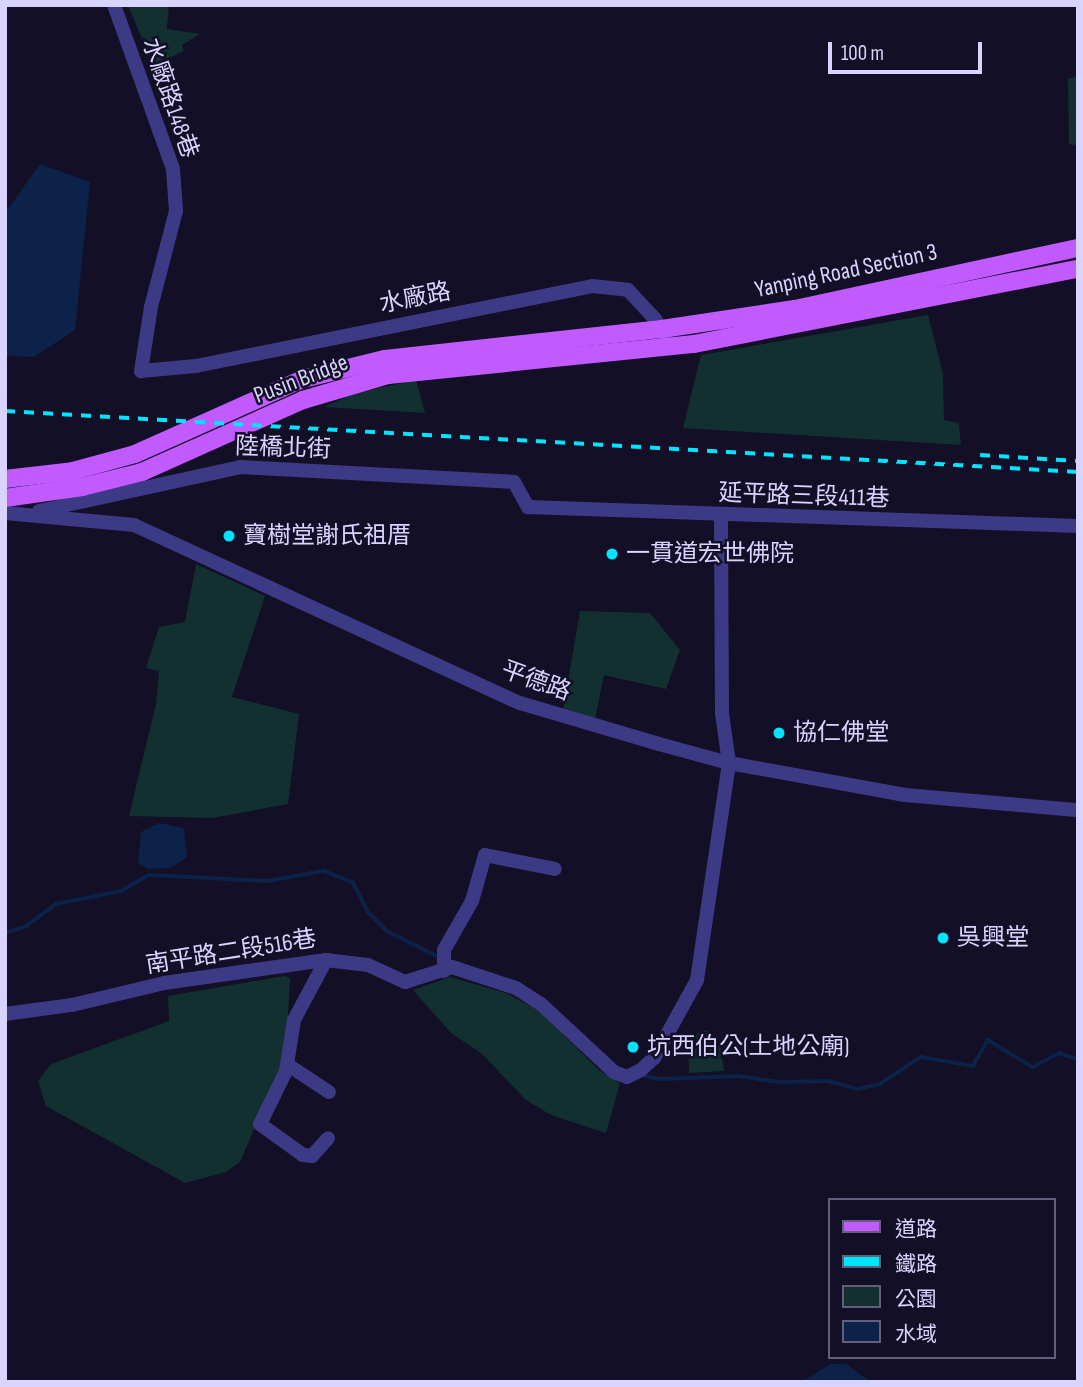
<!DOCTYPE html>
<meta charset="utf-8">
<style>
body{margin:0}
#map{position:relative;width:1083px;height:1387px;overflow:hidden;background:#130f26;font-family:"Sofia Sans Condensed","Noto Sans TC",sans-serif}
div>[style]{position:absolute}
.green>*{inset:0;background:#12302f}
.water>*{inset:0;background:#0c2248}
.stream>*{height:3.5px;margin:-1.75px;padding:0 1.75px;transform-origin:1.75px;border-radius:1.75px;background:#0c2248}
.minor>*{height:14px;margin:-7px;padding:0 7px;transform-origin:7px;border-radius:7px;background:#3d3a85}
.major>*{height:18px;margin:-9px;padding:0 9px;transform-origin:9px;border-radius:9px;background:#c25bff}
.rail>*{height:3.5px;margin-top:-1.75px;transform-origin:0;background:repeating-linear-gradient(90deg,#00e5ff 0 10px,transparent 0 19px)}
.dots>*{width:19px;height:19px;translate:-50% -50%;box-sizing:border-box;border:4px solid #130f26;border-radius:50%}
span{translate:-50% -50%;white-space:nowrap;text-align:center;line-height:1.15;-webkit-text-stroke:5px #130f26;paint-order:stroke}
.street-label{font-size:24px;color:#d9d4ff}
.poi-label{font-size:24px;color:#d9d4ff}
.left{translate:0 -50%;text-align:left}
.frame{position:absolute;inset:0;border:7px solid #d9d4ff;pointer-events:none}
.legend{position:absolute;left:828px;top:1198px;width:228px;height:161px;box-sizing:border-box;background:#130f26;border:2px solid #625e7d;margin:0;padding:9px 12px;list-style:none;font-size:21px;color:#d9d4ff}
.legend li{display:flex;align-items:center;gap:14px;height:35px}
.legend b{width:35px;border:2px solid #625e7d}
.scale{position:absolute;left:828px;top:42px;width:154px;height:32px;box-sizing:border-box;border:4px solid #d9d4ff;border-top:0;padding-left:9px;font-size:21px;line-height:24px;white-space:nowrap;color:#d9d4ff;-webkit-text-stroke:5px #130f26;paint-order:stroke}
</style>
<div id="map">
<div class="green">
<i style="clip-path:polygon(128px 5px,169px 5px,167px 29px,200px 34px,182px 45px,184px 51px,153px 65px)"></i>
<i style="clip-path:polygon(1078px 76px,1078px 146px,1069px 144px,1068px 79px)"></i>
<i style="clip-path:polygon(928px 315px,943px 374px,944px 420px,959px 423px,961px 445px,683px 428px,701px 355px)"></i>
<i style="clip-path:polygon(416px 380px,425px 413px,324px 407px,355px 393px)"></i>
<i style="clip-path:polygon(196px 564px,265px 596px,232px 697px,299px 714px,288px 804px,212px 818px,129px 816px,156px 704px,159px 671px,146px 668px,159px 627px,185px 622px)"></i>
<i style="clip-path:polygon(580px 611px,650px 613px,680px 650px,666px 689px,604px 675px,595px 719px,563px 711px)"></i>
<i style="clip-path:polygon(284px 976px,290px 978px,286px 1055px,240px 1162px,226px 1172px,185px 1183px,46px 1106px,38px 1081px,51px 1064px,169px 1021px,168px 996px)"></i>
<i style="clip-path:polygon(450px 977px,506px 993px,539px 1011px,599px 1070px,620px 1083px,606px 1133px,551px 1115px,526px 1100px,481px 1053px,451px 1033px,413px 990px)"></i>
<i style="clip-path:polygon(707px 1030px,720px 1044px,724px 1071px,689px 1073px,688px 1037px)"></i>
</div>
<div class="water">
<i style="clip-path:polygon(40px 164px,90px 182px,75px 330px,34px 357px,5px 356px,5px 213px)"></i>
<i style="clip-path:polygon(159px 823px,184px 828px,187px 857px,171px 868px,148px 869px,138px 863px,141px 832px)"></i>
<i style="clip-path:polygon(831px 1364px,846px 1364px,871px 1382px,801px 1382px)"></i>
</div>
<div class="stream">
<i style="left:5px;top:933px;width:22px;rotate:-18deg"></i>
<i style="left:26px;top:926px;width:37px;rotate:-36deg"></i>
<i style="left:56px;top:904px;width:66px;rotate:-11.3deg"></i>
<i style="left:121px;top:891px;width:32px;rotate:-30deg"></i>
<i style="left:149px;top:875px;width:118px;rotate:2.9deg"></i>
<i style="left:267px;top:881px;width:58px;rotate:-10deg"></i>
<i style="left:324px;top:871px;width:31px;rotate:21deg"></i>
<i style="left:353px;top:882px;width:35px;rotate:63deg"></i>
<i style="left:369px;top:913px;width:25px;rotate:45deg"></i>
<i style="left:387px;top:931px;width:58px;rotate:26.6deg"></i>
<i style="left:641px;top:1075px;width:19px;rotate:12deg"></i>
<i style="left:660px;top:1079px;width:79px;rotate:-2.2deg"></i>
<i style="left:739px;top:1076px;width:40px;rotate:8.5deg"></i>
<i style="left:779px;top:1082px;width:49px;rotate:-1.2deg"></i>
<i style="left:828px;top:1081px;width:30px;rotate:15deg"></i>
<i style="left:857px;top:1089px;width:21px;rotate:-11deg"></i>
<i style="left:878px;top:1085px;width:51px;rotate:-33.1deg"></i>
<i style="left:921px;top:1057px;width:53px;rotate:9.8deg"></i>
<i style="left:973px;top:1066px;width:30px;rotate:-60deg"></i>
<i style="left:988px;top:1040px;width:52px;rotate:31deg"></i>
<i style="left:1033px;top:1067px;width:30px;rotate:-28deg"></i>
<i style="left:1059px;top:1053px;width:20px;rotate:18deg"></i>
</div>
<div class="minor">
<i style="left:114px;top:5px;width:174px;rotate:70.2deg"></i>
<i style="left:173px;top:169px;width:42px;rotate:85.9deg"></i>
<i style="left:176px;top:211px;width:99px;rotate:104.6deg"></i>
<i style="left:151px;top:307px;width:65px;rotate:98.9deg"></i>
<i style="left:141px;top:371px;width:55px;rotate:-5.2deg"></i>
<i style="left:196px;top:366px;width:404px;rotate:-11.4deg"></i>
<i style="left:592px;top:286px;width:36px;rotate:6deg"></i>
<i style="left:628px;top:290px;width:40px;rotate:47deg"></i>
<i style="left:655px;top:319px;width:18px;rotate:63deg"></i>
<i style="left:39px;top:511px;width:206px;rotate:-12.3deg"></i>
<i style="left:240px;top:467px;width:274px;rotate:3.1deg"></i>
<i style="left:514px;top:482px;width:29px;rotate:61deg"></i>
<i style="left:528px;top:507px;width:550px;rotate:1.98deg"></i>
<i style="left:5px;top:513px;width:130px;rotate:5.3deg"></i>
<i style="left:134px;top:525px;width:425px;rotate:24.8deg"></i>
<i style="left:520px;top:703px;width:145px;rotate:16.4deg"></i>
<i style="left:659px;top:744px;width:73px;rotate:15.2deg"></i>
<i style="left:729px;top:763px;width:179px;rotate:10.3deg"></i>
<i style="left:905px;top:795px;width:174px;rotate:5deg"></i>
<i style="left:326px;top:960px;width:68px;rotate:118.1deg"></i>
<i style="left:294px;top:1020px;width:52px;rotate:98.9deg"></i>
<i style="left:286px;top:1071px;width:59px;rotate:116.1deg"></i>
<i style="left:260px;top:1124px;width:53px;rotate:35.8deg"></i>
<i style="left:303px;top:1155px;width:9px;rotate:6deg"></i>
<i style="left:312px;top:1156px;width:24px;rotate:-48deg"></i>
<i style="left:444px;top:971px;width:21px;rotate:-90deg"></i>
<i style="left:444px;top:950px;width:56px;rotate:-60.3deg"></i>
<i style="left:472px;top:901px;width:48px;rotate:-74.2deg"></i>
<i style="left:485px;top:855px;width:71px;rotate:11.3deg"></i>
<i style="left:5px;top:1014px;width:68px;rotate:-7.7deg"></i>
<i style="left:72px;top:1005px;width:95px;rotate:-13.4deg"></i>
<i style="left:164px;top:983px;width:164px;rotate:-8.1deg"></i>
<i style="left:326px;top:960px;width:42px;rotate:6.8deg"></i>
<i style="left:368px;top:965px;width:41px;rotate:24.7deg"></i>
<i style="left:405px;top:982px;width:49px;rotate:-17.7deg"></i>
<i style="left:452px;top:967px;width:67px;rotate:18.2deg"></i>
<i style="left:516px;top:988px;width:30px;rotate:33deg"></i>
<i style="left:541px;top:1004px;width:100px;rotate:43deg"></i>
<i style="left:614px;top:1072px;width:14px;rotate:21deg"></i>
<i style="left:627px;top:1077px;width:16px;rotate:-27deg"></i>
<i style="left:641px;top:1070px;width:18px;rotate:-43deg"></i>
<i style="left:654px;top:1058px;width:89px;rotate:-61.1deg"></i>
<i style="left:697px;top:980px;width:219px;rotate:-81.6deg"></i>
<i style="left:729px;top:763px;width:50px;rotate:-98deg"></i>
<i style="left:722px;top:713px;width:196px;rotate:-90.3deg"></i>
<i style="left:288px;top:1065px;width:49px;rotate:33.4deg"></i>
</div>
<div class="major">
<i style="left:5px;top:479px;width:68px;rotate:-6.7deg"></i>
<i style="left:73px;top:471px;width:64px;rotate:-15.3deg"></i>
<i style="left:135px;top:454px;width:184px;rotate:-24.1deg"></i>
<i style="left:303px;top:379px;width:84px;rotate:-13.7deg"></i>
<i style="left:385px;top:359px;width:279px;rotate:-6.2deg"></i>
<i style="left:662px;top:329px;width:134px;rotate:-8.6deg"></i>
<i style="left:795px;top:309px;width:289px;rotate:-12.2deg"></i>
<i style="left:5px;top:498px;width:78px;rotate:-8.1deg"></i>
<i style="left:82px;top:487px;width:62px;rotate:-14deg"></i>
<i style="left:142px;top:472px;width:176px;rotate:-24.1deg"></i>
<i style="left:303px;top:400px;width:89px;rotate:-16.4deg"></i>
<i style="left:388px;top:375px;width:308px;rotate:-5.8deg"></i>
<i style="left:694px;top:344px;width:391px;rotate:-11.1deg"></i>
</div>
<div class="rail">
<i style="left:5px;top:411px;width:1075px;rotate:3.25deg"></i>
<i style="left:980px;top:455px;width:98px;rotate:3.5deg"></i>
</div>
<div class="dots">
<i style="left:229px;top:536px;background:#00e5ff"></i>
<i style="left:612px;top:554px;background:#00e5ff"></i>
<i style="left:779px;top:733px;background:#00e5ff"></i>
<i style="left:943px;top:938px;background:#00e5ff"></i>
<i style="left:633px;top:1047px;background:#00e5ff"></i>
</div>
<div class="street-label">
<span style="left:170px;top:98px;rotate:71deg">水廠路148巷</span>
<span style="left:846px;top:271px;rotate:-12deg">Yanping Road Section 3</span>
<span style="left:415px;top:298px;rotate:-11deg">水廠路</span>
<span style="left:301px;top:379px;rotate:-21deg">Pusin Bridge</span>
<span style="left:283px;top:448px;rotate:2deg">陸橋北街</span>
<span style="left:804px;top:496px;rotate:2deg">延平路三段411巷</span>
<span style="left:536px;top:681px;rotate:20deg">平德路</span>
<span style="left:231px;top:952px;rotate:-9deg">南平路二段516巷</span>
</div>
<div class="poi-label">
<span class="left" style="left:243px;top:536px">寶樹堂謝氏祖厝</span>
<span class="left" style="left:626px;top:554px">一貫道宏世佛院</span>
<span class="left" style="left:793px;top:733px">協仁佛堂</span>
<span class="left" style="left:957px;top:938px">吳興堂</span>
<span class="left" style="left:647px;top:1047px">坑西伯公(土地公廟)</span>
</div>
<div class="frame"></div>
<ul class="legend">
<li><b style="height:9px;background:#c25bff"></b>道路</li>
<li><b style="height:9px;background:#00e5ff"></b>鐵路</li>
<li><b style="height:19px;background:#12302f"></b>公園</li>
<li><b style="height:19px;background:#0c2248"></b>水域</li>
</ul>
<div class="scale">100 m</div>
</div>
